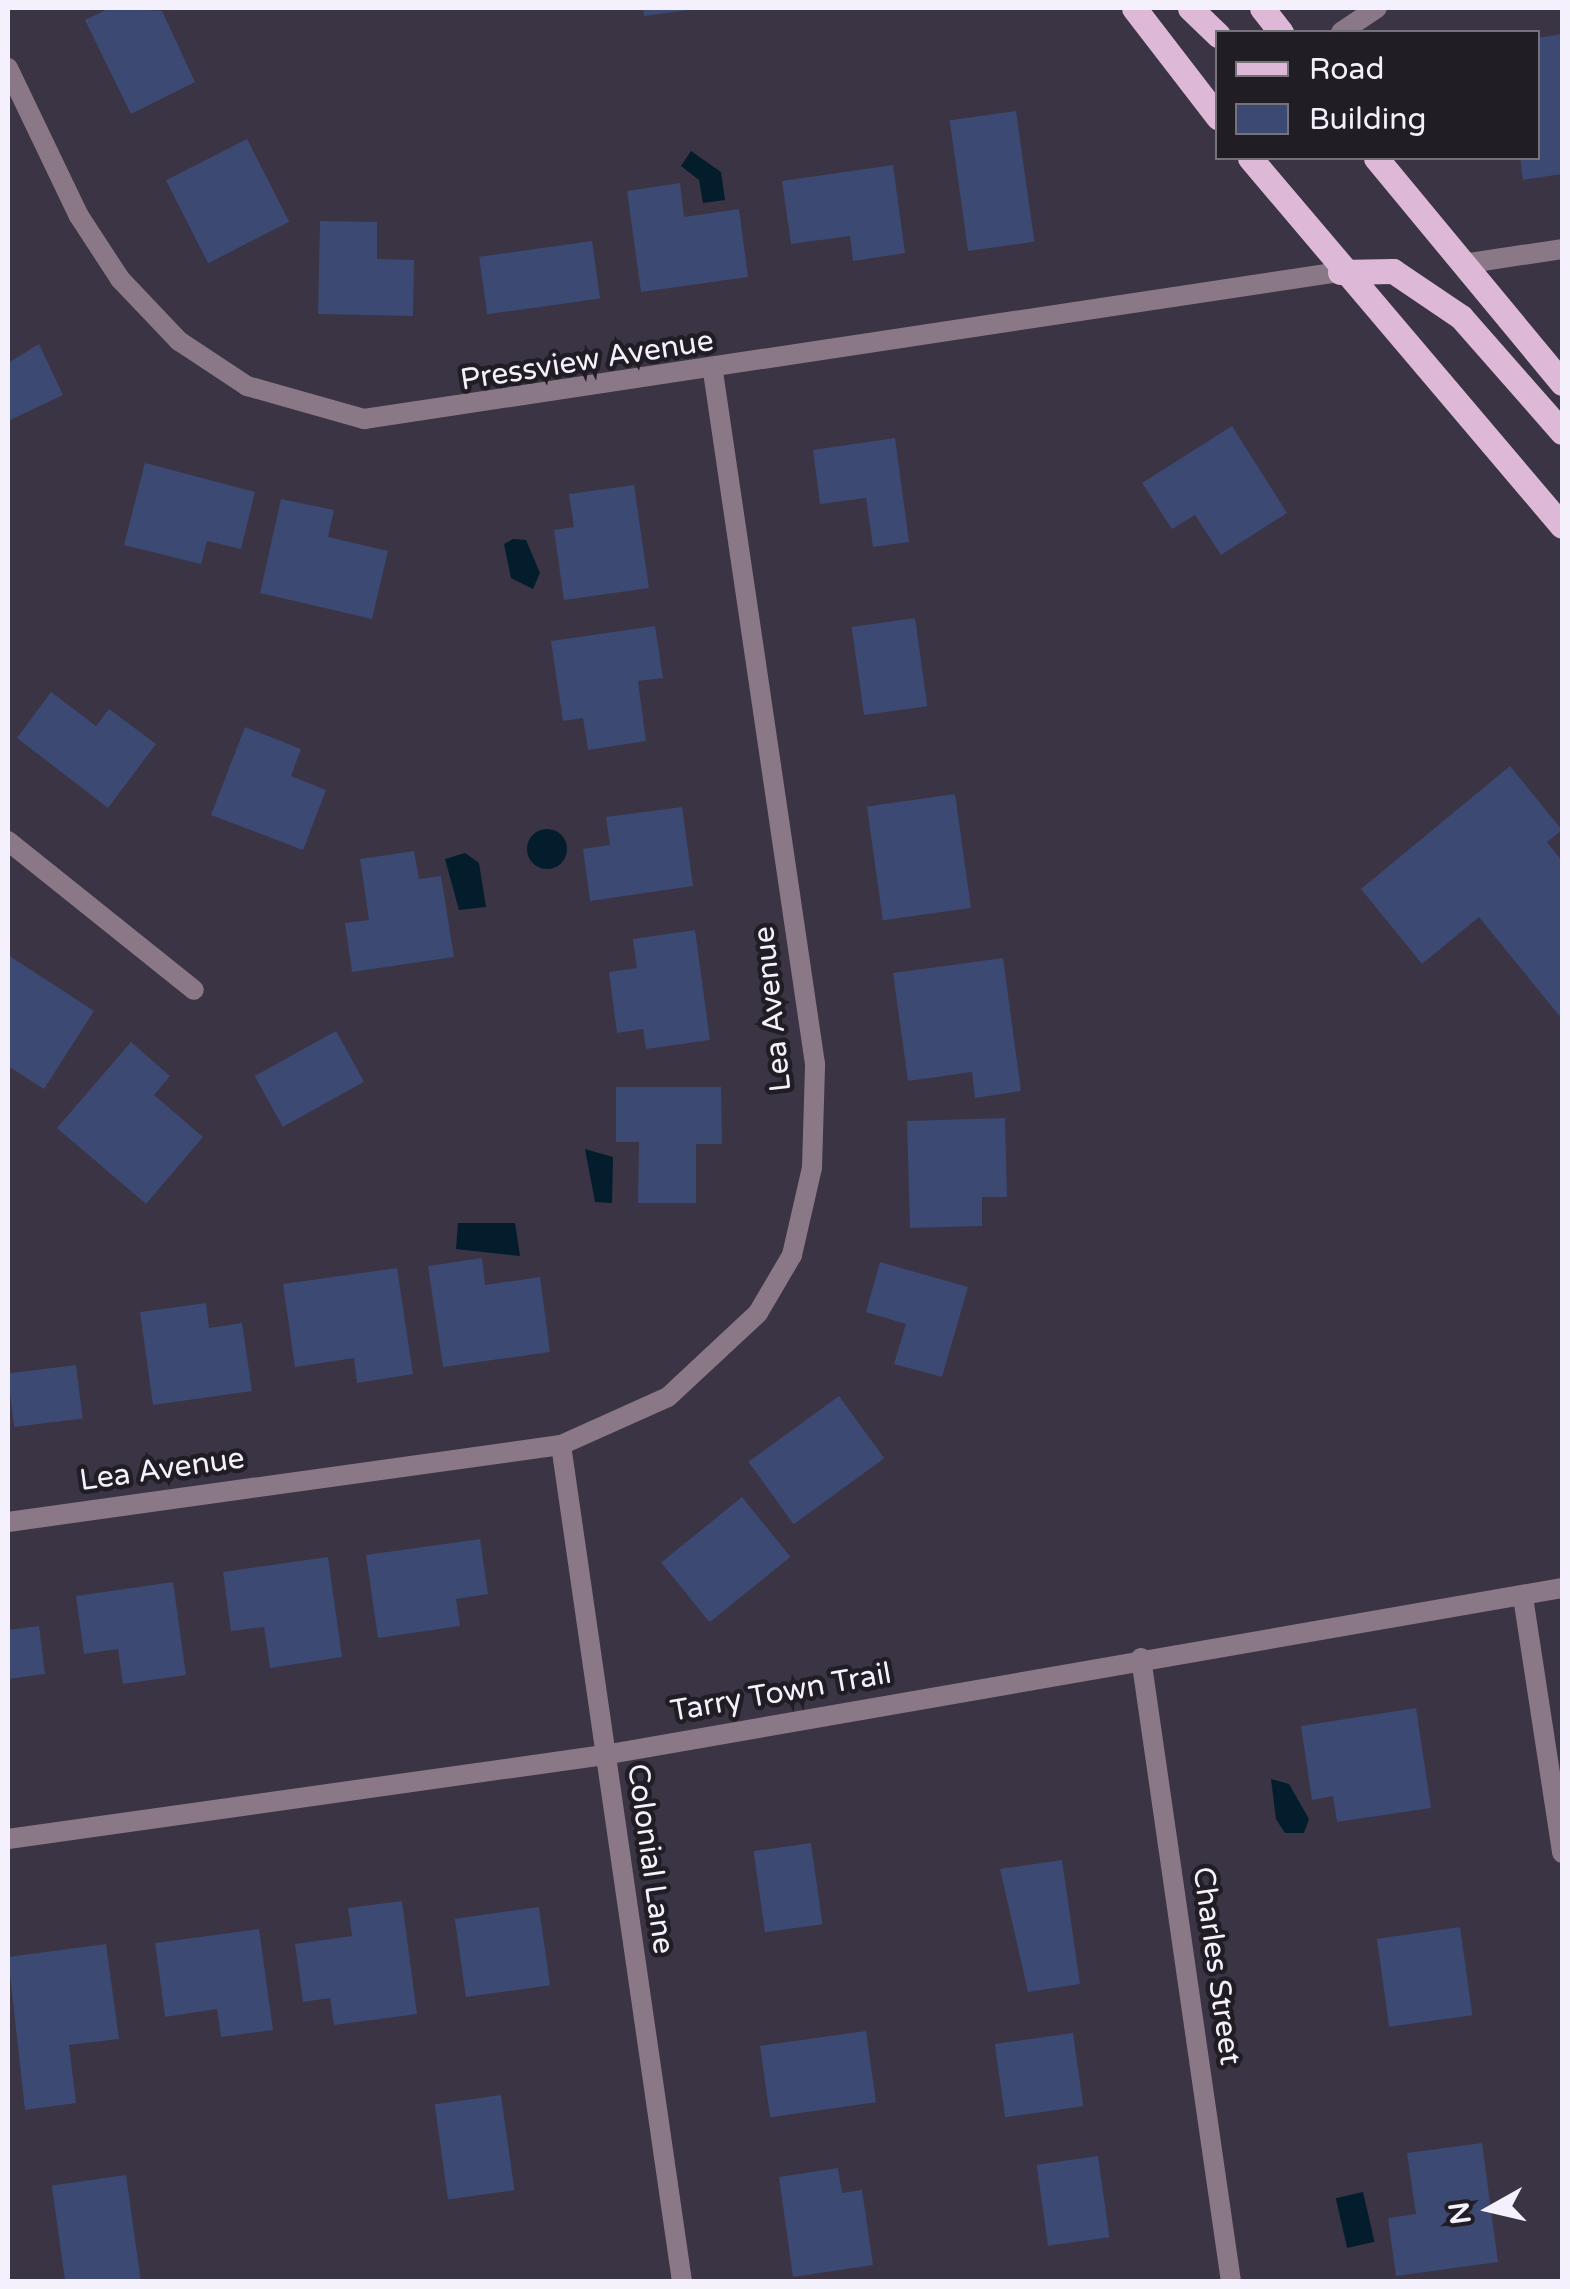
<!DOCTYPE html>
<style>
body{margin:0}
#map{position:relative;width:1570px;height:2289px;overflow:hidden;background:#3a3444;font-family:"Varela Round",sans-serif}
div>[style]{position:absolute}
.water>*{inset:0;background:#041d2c;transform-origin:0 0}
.round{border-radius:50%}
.building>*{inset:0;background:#3c4972;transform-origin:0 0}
.minor>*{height:20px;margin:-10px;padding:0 10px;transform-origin:10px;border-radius:10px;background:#8b7887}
.primary>*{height:25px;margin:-12.5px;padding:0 12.5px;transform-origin:12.5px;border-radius:12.5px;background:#deb8d7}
span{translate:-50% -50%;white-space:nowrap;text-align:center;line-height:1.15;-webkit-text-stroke:9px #201d25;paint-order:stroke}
.street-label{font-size:30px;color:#f5f1fc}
.frame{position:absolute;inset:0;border:10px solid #f5f1fc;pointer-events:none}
.legend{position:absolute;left:1215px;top:30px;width:325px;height:130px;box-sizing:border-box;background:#201d25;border:2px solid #75727b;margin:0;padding:12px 18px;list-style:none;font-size:30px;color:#f5f1fc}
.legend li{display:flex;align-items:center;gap:20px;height:50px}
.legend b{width:50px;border:2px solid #75727b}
.north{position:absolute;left:1440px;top:2159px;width:100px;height:100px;-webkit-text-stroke:8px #201d25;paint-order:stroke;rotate:262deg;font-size:28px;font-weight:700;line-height:40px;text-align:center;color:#f5f1fc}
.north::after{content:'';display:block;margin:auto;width:35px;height:45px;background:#f5f1fc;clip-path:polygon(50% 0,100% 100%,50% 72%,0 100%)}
</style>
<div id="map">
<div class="water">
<i style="clip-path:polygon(691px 151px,721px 172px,725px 200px,703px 203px,699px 180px,681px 166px)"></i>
<i style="clip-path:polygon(513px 539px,526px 540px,540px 573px,533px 589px,511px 578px,504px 544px)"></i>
<i class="round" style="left:527px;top:829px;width:40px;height:40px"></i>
<i style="clip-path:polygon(465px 853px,479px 863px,486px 907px,459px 910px,445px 859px)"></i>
<i style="clip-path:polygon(585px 1149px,613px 1157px,612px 1203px,595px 1202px)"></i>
<i style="clip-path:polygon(458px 1223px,515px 1223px,520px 1256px,456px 1249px)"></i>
<i style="clip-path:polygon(1271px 1779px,1289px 1784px,1309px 1819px,1304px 1833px,1285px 1833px,1276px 1819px)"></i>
<i style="left:1363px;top:2192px;width:51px;height:28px;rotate:77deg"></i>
</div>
<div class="building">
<i style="clip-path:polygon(110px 8px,162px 11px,195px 82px,131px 114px,85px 20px)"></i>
<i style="clip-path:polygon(643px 8px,689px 8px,689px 10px,644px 16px)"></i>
<i style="clip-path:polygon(1562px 34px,1562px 174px,1523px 180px,1520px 158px,1538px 158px,1538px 38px)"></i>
<i style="left:1016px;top:111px;width:132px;height:67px;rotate:82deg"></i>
<i style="left:247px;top:139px;width:93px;height:91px;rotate:63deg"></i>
<i style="clip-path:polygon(893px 165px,905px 253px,853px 261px,850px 236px,791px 244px,782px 181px)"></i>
<i style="clip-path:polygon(680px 183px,684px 217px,739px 209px,748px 277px,641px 292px,627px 191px)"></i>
<i style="clip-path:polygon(320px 221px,377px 222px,377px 259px,414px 260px,413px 316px,318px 314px)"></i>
<i style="left:592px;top:241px;width:58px;height:114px;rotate:82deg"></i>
<i style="clip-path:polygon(39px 344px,63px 395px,8px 421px,8px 363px)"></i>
<i style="clip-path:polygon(1232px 426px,1287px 513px,1221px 555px,1195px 515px,1172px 529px,1142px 483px)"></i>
<i style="clip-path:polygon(895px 438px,909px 542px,873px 547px,866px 498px,820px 504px,813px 450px)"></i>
<i style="clip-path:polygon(145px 463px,255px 492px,241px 549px,207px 541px,201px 564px,124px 545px)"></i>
<i style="clip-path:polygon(634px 485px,649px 588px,564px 600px,554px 530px,574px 527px,569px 494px)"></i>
<i style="clip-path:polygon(281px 499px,334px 510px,328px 537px,388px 551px,372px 619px,260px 593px)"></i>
<i style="left:915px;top:618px;width:89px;height:64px;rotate:82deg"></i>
<i style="clip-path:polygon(655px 626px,663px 678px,638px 681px,646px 741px,588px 750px,583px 718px,563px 721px,551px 641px)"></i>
<i style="clip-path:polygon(51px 692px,96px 726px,109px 709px,156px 744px,108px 808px,17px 738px)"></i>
<i style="clip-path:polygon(245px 727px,301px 749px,291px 776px,326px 790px,303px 850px,211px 815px)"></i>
<i style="clip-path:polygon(1510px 766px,1562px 830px,1547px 842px,1562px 861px,1562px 1019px,1479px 917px,1422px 964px,1361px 889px)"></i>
<i style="left:955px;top:794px;width:115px;height:89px;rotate:82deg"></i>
<i style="clip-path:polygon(682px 807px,693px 886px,590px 901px,583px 849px,610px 845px,606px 817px)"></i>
<i style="clip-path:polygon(414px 851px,419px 879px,441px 876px,454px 957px,352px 972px,345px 923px,369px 920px,360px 859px)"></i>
<i style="clip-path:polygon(695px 930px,710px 1040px,646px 1049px,643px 1029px,617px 1033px,609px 972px,637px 968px,633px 939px)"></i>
<i style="clip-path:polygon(8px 955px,94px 1011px,44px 1089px,8px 1066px)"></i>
<i style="clip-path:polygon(1003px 958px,1021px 1091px,975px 1098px,972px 1072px,908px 1081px,893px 973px)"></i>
<i style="left:336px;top:1031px;width:58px;height:93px;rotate:61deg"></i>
<i style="clip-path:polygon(131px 1042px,170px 1076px,154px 1095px,203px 1137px,146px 1204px,57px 1128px)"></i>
<i style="clip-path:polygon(616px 1087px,721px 1087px,722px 1144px,696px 1144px,696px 1203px,638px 1203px,639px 1142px,616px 1142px)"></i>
<i style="clip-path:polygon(1005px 1118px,1007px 1197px,982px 1197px,982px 1226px,910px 1228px,907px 1121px)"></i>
<i style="clip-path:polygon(482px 1258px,485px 1285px,540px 1277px,550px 1352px,443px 1367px,428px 1266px)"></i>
<i style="clip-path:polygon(880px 1262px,968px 1287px,942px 1377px,894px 1364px,906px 1324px,866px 1312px)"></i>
<i style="clip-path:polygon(397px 1268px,413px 1374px,357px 1383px,354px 1358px,295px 1367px,283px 1284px)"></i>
<i style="clip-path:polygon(206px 1303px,209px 1328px,242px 1323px,252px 1391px,153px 1405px,140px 1312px)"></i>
<i style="left:76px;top:1365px;width:54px;height:69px;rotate:83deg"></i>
<i style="left:839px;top:1396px;width:77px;height:112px;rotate:54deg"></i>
<i style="left:742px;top:1497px;width:77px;height:104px;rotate:51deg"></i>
<i style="clip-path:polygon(480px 1539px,488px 1594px,456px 1599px,460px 1626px,378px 1638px,366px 1555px)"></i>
<i style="clip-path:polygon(328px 1557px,342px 1657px,270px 1668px,264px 1627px,231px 1631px,223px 1572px)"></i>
<i style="clip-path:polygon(173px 1582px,186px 1675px,123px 1684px,118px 1649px,84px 1654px,76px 1596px)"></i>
<i style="clip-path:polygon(39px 1626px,45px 1674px,8px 1679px,8px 1630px)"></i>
<i style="clip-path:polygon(1416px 1708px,1431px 1808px,1337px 1822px,1333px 1796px,1312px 1800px,1301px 1726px)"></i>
<i style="left:811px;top:1843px;width:82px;height:58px;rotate:82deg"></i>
<i style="clip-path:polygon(1062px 1860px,1080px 1984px,1028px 1992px,1000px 1869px)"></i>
<i style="clip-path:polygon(402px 1901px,417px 2014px,334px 2025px,330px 1998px,303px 2002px,295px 1944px,352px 1936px,348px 1908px)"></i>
<i style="left:539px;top:1907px;width:79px;height:85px;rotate:82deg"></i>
<i style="left:1460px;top:1927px;width:89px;height:84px;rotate:82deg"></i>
<i style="clip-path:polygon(259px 1929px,273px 2030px,221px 2037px,217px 2009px,165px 2017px,155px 1943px)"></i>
<i style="clip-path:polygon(106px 1944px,119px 2039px,69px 2045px,76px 2103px,25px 2110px,8px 1957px)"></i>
<i style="left:866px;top:2031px;width:72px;height:107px;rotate:82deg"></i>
<i style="left:1073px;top:2033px;width:74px;height:79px;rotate:82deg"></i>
<i style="left:501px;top:2095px;width:96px;height:67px;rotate:82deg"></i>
<i style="clip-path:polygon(1482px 2143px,1498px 2262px,1396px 2276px,1388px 2218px,1416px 2214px,1407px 2153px)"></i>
<i style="left:1098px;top:2156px;width:82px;height:62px;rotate:82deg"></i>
<i style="clip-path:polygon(838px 2168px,842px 2193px,862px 2190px,873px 2265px,793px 2277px,779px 2177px)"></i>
<i style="left:126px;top:2175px;width:108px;height:75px;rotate:82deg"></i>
</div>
<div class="minor">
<i style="left:1341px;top:32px;width:43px;rotate:-33.7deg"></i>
<i style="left:8px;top:68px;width:164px;rotate:64.4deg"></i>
<i style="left:79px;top:216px;width:75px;rotate:56.9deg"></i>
<i style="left:120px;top:279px;width:86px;rotate:46.4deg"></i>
<i style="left:179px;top:341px;width:82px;rotate:33.5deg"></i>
<i style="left:247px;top:386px;width:122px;rotate:15.8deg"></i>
<i style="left:364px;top:419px;width:987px;rotate:-8.57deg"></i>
<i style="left:1463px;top:264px;width:100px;rotate:-8.6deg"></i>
<i style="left:8px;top:841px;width:238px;rotate:38.7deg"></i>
<i style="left:561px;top:1445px;width:846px;rotate:81.77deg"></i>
<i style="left:8px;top:1522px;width:558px;rotate:-7.93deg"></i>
<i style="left:561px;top:1445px;width:117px;rotate:-24.2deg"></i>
<i style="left:668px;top:1397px;width:123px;rotate:-43deg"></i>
<i style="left:758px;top:1313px;width:67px;rotate:-59.6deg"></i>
<i style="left:792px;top:1255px;width:89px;rotate:-77.1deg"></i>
<i style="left:812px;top:1168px;width:104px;rotate:-88.3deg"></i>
<i style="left:815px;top:1064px;width:699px;rotate:-98.38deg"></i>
<i style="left:1523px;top:1597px;width:259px;rotate:81.3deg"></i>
<i style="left:1141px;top:1658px;width:630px;rotate:81.79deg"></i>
<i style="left:8px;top:1839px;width:602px;rotate:-8.02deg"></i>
<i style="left:604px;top:1755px;width:972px;rotate:-9.89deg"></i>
</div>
<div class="primary">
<i style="left:1134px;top:8px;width:138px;rotate:52.4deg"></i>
<i style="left:1190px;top:8px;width:39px;rotate:44deg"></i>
<i style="left:1262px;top:8px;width:31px;rotate:52deg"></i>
<i style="left:1250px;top:158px;width:482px;rotate:49.7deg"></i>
<i style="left:1376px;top:158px;width:292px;rotate:50.4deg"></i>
<i style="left:1340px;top:272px;width:53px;rotate:-1.1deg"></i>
<i style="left:1393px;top:271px;width:82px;rotate:34.1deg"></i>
<i style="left:1461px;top:317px;width:153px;rotate:48.7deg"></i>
</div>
<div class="street-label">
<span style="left:587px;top:361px;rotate:-9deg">Pressview Avenue</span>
<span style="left:773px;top:1009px;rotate:-96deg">Lea Avenue</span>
<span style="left:162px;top:1470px;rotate:-8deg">Lea Avenue</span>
<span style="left:781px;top:1693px;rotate:-10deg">Tarry Town Trail</span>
<span style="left:650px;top:1859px;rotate:82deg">Colonial Lane</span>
<span style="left:1216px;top:1966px;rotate:82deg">Charles Street</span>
</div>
<div class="frame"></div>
<ul class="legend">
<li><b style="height:12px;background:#deb8d7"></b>Road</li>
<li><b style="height:28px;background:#3c4972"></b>Building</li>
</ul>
<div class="north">N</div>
</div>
